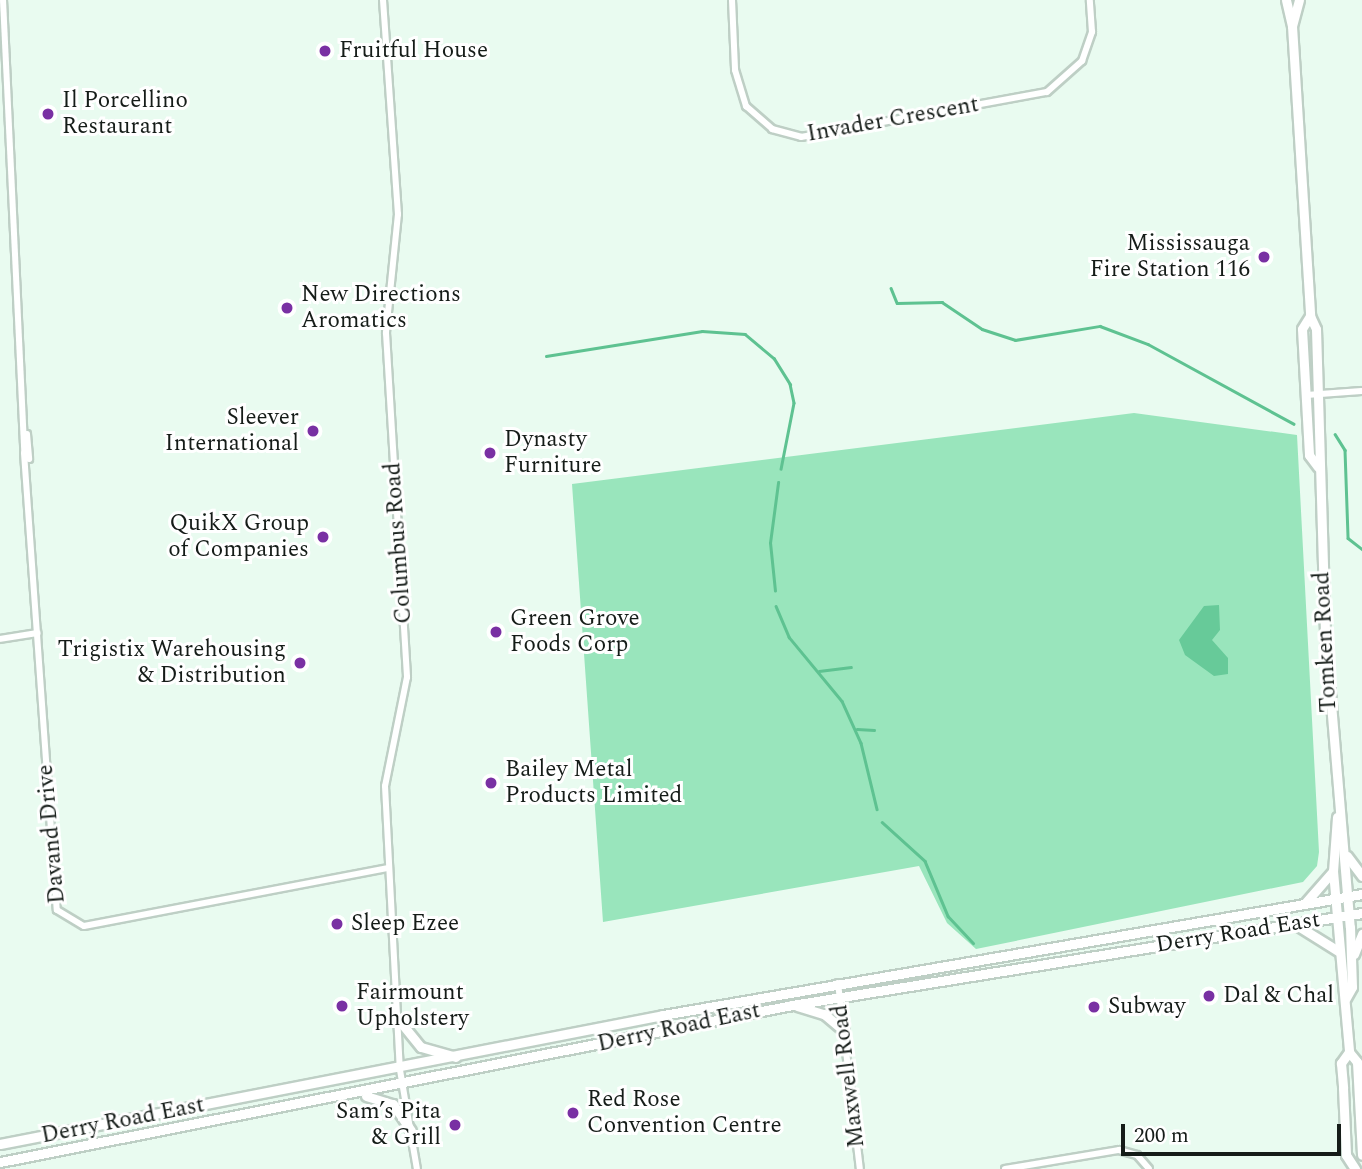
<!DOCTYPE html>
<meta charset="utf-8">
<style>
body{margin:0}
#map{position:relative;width:1362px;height:1169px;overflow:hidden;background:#e9fbf0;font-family:Spectral,serif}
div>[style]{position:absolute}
.green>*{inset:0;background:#99e5bc}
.forest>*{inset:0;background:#67ca99}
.stream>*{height:2.5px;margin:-1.25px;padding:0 1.25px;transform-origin:1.25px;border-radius:1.25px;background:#5ec291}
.roads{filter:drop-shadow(2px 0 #becfc5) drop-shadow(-2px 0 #becfc5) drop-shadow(0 2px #becfc5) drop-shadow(0 -2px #becfc5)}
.street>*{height:6px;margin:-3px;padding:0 3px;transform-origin:3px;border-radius:3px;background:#fff}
.secondary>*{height:9px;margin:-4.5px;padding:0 4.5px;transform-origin:4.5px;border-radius:4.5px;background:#fff}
.dots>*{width:19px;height:19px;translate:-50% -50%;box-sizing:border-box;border:4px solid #fff;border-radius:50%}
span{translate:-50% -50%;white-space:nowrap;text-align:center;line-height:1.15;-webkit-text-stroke:6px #fff;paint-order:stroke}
.poi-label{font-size:23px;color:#151c18}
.left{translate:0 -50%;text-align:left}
.right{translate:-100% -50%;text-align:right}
.street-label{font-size:23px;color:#151c18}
.scale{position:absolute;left:1121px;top:1124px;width:220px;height:32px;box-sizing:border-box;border:4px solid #151c18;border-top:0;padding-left:9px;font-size:21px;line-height:24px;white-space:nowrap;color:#151c18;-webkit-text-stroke:5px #fff;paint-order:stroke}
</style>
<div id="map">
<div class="green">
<i style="clip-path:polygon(1134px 413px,1297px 435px,1319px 852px,1317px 866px,1303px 882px,976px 949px,947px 923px,919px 866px,603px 922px,572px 484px)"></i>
</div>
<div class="forest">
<i style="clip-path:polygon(1219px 605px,1220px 630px,1212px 640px,1228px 658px,1228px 674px,1214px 676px,1185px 655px,1179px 640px,1204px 606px)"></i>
</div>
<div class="stream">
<i style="left:891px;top:288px;width:16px;rotate:68deg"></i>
<i style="left:897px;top:303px;width:45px;rotate:-1.3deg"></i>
<i style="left:942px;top:302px;width:48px;rotate:34deg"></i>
<i style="left:982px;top:329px;width:35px;rotate:18deg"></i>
<i style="left:1015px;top:340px;width:86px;rotate:-9.4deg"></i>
<i style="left:1100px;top:326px;width:51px;rotate:20.6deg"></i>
<i style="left:1148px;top:344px;width:166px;rotate:28.7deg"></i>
<i style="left:546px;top:356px;width:158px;rotate:-9.1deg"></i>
<i style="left:702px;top:331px;width:43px;rotate:4deg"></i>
<i style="left:745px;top:334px;width:38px;rotate:40deg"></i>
<i style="left:774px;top:358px;width:31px;rotate:58deg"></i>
<i style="left:790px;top:384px;width:19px;rotate:78deg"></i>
<i style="left:794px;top:403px;width:67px;rotate:101.1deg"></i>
<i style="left:1335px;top:434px;width:19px;rotate:58deg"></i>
<i style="left:1345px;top:450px;width:88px;rotate:88deg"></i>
<i style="left:1348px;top:538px;width:18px;rotate:38deg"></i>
<i style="left:775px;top:591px;width:48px;rotate:-95.9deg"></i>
<i style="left:770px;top:543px;width:61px;rotate:-82.4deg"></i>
<i style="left:776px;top:606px;width:34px;rotate:67deg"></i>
<i style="left:789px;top:637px;width:83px;rotate:50.4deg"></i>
<i style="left:842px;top:701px;width:46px;rotate:65.7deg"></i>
<i style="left:861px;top:743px;width:68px;rotate:76.4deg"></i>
<i style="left:819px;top:671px;width:32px;rotate:-7deg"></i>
<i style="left:857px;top:729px;width:17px;rotate:3deg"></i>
<i style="left:882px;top:822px;width:58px;rotate:42.2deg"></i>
<i style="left:925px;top:861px;width:60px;rotate:67.3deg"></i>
<i style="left:948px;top:916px;width:37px;rotate:47deg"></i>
</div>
<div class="roads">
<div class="street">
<i style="left:3px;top:0;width:453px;rotate:87.3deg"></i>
<i style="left:24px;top:453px;width:458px;rotate:85.9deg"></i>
<i style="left:57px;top:910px;width:31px;rotate:31deg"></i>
<i style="left:84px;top:926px;width:310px;rotate:-10.8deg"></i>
<i style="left:383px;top:0;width:215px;rotate:86deg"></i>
<i style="left:398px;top:214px;width:120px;rotate:95.8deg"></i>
<i style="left:386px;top:333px;width:345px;rotate:86.5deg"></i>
<i style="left:407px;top:677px;width:111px;rotate:101.4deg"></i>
<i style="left:385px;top:786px;width:284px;rotate:87deg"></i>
<i style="left:400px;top:1070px;width:100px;rotate:80.3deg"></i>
<i style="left:732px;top:0;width:70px;rotate:87.5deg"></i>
<i style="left:735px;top:70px;width:38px;rotate:73deg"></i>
<i style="left:746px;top:106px;width:35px;rotate:41deg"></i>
<i style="left:772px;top:129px;width:30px;rotate:15deg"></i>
<i style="left:801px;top:137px;width:250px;rotate:-10.4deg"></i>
<i style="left:1047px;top:92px;width:47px;rotate:-41.5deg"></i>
<i style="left:1082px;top:61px;width:31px;rotate:-71deg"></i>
<i style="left:1092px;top:32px;width:32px;rotate:-94deg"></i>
<i style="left:1306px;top:395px;width:56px;rotate:-4.1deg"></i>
<i style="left:27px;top:434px;width:25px;rotate:85deg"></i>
<i style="left:0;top:639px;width:38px;rotate:-9deg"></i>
<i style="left:838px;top:983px;width:187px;rotate:83.3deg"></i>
<i style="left:1005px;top:1169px;width:116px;rotate:-9.5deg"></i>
<i style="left:1119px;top:1150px;width:19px;rotate:16deg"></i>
<i style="left:1137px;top:1155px;width:18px;rotate:49deg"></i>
</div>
<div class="secondary">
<i style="left:1286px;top:0;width:27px;rotate:77deg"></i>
<i style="left:1292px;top:26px;width:291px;rotate:86.4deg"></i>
<i style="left:1310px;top:316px;width:14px;rotate:65deg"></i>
<i style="left:1316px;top:329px;width:303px;rotate:88.3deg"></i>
<i style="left:1325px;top:632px;width:296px;rotate:85.2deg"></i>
<i style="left:1350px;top:927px;width:60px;rotate:88.1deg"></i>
<i style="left:1352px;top:987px;width:13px;rotate:119deg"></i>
<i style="left:1292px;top:26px;width:27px;rotate:-75deg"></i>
<i style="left:1310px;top:316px;width:15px;rotate:122deg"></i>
<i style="left:1302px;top:329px;width:126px;rotate:86.8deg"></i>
<i style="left:1309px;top:455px;width:15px;rotate:53deg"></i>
<i style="left:1337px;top:817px;width:54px;rotate:94.2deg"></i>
<i style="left:1333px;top:871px;width:182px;rotate:84.9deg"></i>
<i style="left:1349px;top:1052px;width:14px;rotate:126deg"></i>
<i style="left:1341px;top:1063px;width:25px;rotate:85deg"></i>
<i style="left:1343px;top:1088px;width:67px;rotate:87.4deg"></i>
<i style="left:1346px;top:1155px;width:17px;rotate:57deg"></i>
<i style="left:1347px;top:856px;width:25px;rotate:53deg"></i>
<i style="left:1306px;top:902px;width:41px;rotate:-48.9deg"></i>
<i style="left:1298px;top:926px;width:47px;rotate:32deg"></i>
<i style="left:1354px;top:954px;width:22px;rotate:-68deg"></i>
<i style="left:797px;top:1006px;width:28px;rotate:17deg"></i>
<i style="left:824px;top:1014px;width:26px;rotate:40deg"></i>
<i style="left:398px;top:1019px;width:36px;rotate:51deg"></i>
<i style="left:421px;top:1047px;width:36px;rotate:16deg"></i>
<i style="left:1349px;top:1052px;width:13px;rotate:51deg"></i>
<i style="left:1357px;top:1062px;width:93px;rotate:86.9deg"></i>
<i style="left:366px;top:1096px;width:28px;rotate:17deg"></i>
<i style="left:393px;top:1104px;width:32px;rotate:56deg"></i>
<i style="left:0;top:1144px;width:675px;rotate:-11.01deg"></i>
<i style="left:663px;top:1015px;width:709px;rotate:-9.82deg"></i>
<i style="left:0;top:1162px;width:807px;rotate:-11.21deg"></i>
<i style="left:792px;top:1005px;width:577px;rotate:-9.17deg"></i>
</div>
</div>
<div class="dots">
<i style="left:325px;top:51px;background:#7930a3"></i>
<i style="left:48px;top:114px;background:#7930a3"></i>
<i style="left:1264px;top:257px;background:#7930a3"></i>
<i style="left:287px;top:308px;background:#7930a3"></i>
<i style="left:313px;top:431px;background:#7930a3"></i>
<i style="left:490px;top:453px;background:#7930a3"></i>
<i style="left:323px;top:537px;background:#7930a3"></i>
<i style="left:496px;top:632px;background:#7930a3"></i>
<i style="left:300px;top:663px;background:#7930a3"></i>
<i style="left:491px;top:783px;background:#7930a3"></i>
<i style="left:337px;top:924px;background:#7930a3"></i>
<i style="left:1209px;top:996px;background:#7930a3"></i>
<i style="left:342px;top:1006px;background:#7930a3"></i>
<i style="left:1094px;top:1007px;background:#7930a3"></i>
<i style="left:573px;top:1113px;background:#7930a3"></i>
<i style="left:455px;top:1125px;background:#7930a3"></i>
</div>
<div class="poi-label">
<span class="left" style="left:339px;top:51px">Fruitful House</span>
<span class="left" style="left:62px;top:114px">Il Porcellino<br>Restaurant</span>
<span class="right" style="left:1250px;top:257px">Mississauga<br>Fire Station 116</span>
<span class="left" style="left:301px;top:308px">New Directions<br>Aromatics</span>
<span class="right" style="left:299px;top:431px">Sleever<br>International</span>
<span class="left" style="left:504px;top:453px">Dynasty<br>Furniture</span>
<span class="right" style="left:309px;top:537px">QuikX Group<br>of Companies</span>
<span class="left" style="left:510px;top:632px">Green Grove<br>Foods Corp</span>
<span class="right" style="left:286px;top:663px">Trigistix Warehousing<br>&amp; Distribution</span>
<span class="left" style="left:505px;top:783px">Bailey Metal<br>Products Limited</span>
<span class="left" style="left:351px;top:924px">Sleep Ezee</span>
<span class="left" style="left:356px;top:1006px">Fairmount<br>Upholstery</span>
<span class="left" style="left:1223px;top:996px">Dal &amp; Chal</span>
<span class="left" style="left:1108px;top:1007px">Subway</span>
<span class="left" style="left:587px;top:1113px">Red Rose<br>Convention Centre</span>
<span class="right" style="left:441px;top:1125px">Sam’s Pita<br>&amp; Grill</span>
</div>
<div class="street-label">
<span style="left:893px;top:120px;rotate:-10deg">Invader Crescent</span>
<span style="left:399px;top:543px;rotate:-94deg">Columbus Road</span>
<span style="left:1326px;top:642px;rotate:-93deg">Tomken Road</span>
<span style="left:52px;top:834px;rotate:-95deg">Davand Drive</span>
<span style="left:1238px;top:933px;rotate:-9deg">Derry Road East</span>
<span style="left:679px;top:1028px;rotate:-12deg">Derry Road East</span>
<span style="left:849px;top:1076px;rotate:-97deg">Maxwell Road</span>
<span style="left:123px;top:1121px;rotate:-11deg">Derry Road East</span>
</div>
<div class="scale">200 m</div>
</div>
